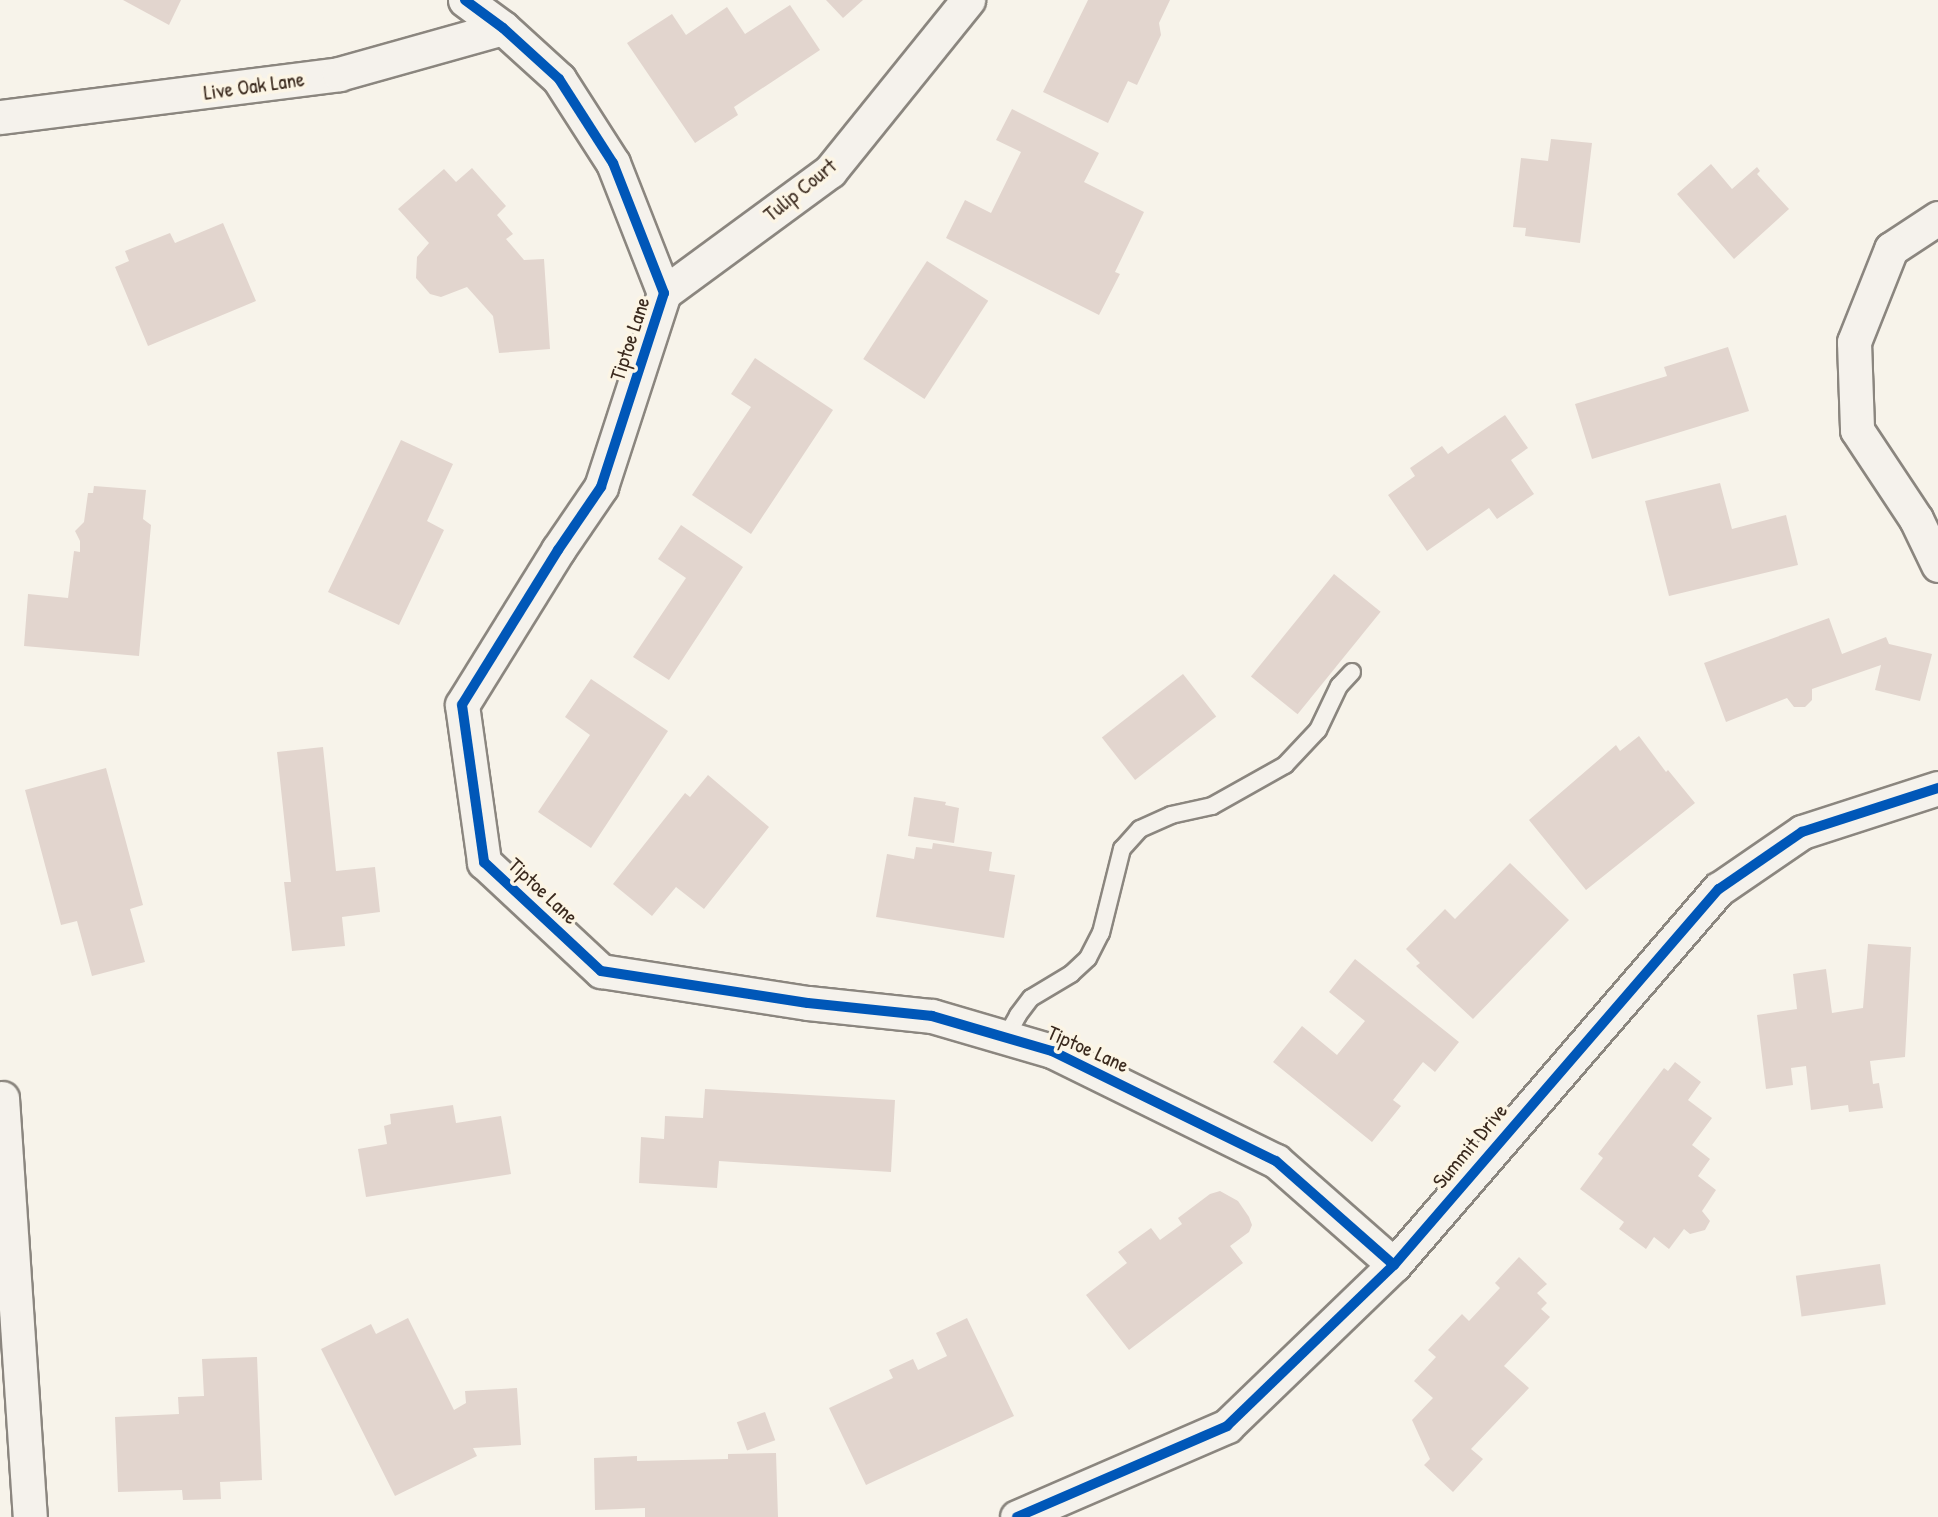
<!DOCTYPE html>
<style>
body{margin:0}
#map{position:relative;width:1938px;height:1517px;overflow:hidden;background:#f7f3ea;font-family:"Patrick Hand",sans-serif}
div>[style]{position:absolute}
.building>*{inset:0;background:#e2d5ce;transform-origin:0 0}
.roads{filter:drop-shadow(2px 0 #8b867f) drop-shadow(-2px 0 #8b867f) drop-shadow(0 2px #8b867f) drop-shadow(0 -2px #8b867f)}
.service>*{height:16px;margin:-8px;padding:0 8px;transform-origin:8px;border-radius:8px;background:#f5f2ec}
.minor>*{height:33px;margin:-16.5px;padding:0 16.5px;transform-origin:16.5px;border-radius:16.5px;background:#f5f2ec}
.cycleway>*{height:10px;margin:-5px;padding:0 5px;transform-origin:5px;border-radius:5px;background:#0057b8}
span{translate:-50% -50%;white-space:nowrap;text-align:center;line-height:1.15;-webkit-text-stroke:7px #fcf5e5;paint-order:stroke}
.street-label{font-size:21px;color:#3b2a1e}
</style>
<div id="map">
<div class="building">
<i style="clip-path:polygon(123px 0,181px 0,169px 25px)"></i>
<i style="clip-path:polygon(826px 0,863px 0,843px 18px)"></i>
<i style="clip-path:polygon(1088px 0,1170px 0,1159px 23px,1161px 35px,1137px 85px,1128px 81px,1108px 123px,1043px 92px)"></i>
<i style="clip-path:polygon(790px 5px,820px 50px,734px 107px,738px 115px,695px 143px,627px 43px,672px 14px,686px 35px,727px 7px,745px 34px)"></i>
<i style="clip-path:polygon(1012px 109px,1099px 153px,1084px 182px,1144px 212px,1115px 272px,1120px 274px,1099px 315px,946px 238px,965px 200px,991px 213px,1021px 152px,996px 140px)"></i>
<i style="clip-path:polygon(1551px 139px,1592px 143px,1580px 243px,1525px 236px,1526px 228px,1513px 227px,1521px 158px,1548px 161px)"></i>
<i style="clip-path:polygon(1711px 164px,1732px 189px,1757px 167px,1760px 171px,1757px 174px,1789px 209px,1734px 259px,1677px 194px)"></i>
<i style="clip-path:polygon(472px 168px,506px 206px,497px 215px,513px 234px,506px 239px,524px 260px,544px 259px,550px 349px,499px 353px,493px 316px,467px 287px,441px 297px,430px 294px,416px 278px,417px 257px,429px 243px,398px 209px,444px 169px,456px 182px)"></i>
<i style="clip-path:polygon(223px 223px,256px 301px,148px 346px,115px 267px,129px 261px,125px 251px,170px 233px,175px 243px)"></i>
<i style="left:927px;top:261px;width:73px;height:117px;rotate:33deg"></i>
<i style="clip-path:polygon(1728px 347px,1749px 411px,1592px 459px,1575px 404px,1667px 376px,1664px 367px)"></i>
<i style="clip-path:polygon(755px 358px,833px 410px,751px 534px,692px 495px,751px 407px,731px 394px)"></i>
<i style="clip-path:polygon(1505px 415px,1528px 448px,1511px 460px,1534px 494px,1497px 519px,1489px 508px,1427px 551px,1388px 495px,1415px 476px,1410px 468px,1442px 446px,1448px 454px)"></i>
<i style="clip-path:polygon(401px 440px,453px 464px,427px 521px,444px 530px,399px 625px,328px 592px)"></i>
<i style="clip-path:polygon(1720px 483px,1732px 529px,1786px 515px,1798px 565px,1669px 596px,1645px 501px)"></i>
<i style="clip-path:polygon(94px 486px,146px 490px,143px 519px,151px 525px,139px 656px,24px 646px,28px 594px,68px 598px,74px 551px,80px 552px,80px 541px,75px 531px,84px 522px,88px 493px,93px 493px)"></i>
<i style="clip-path:polygon(681px 525px,743px 567px,669px 680px,633px 657px,686px 578px,658px 559px)"></i>
<i style="left:1334px;top:574px;width:60px;height:132px;rotate:39deg"></i>
<i style="clip-path:polygon(1829px 618px,1842px 654px,1886px 637px,1889px 644px,1932px 654px,1920px 701px,1875px 690px,1881px 665px,1812px 689px,1812px 700px,1805px 707px,1794px 707px,1787px 698px,1726px 722px,1704px 663px)"></i>
<i style="left:1183px;top:674px;width:54px;height:103px;rotate:52deg"></i>
<i style="clip-path:polygon(591px 679px,668px 731px,591px 848px,538px 812px,590px 735px,565px 717px)"></i>
<i style="clip-path:polygon(1639px 736px,1666px 772px,1668px 770px,1695px 803px,1586px 890px,1529px 820px,1616px 745px,1620px 751px)"></i>
<i style="clip-path:polygon(323px 747px,336px 871px,375px 867px,380px 912px,342px 917px,345px 946px,292px 951px,284px 882px,291px 882px,277px 752px)"></i>
<i style="clip-path:polygon(106px 768px,143px 905px,130px 909px,145px 962px,92px 976px,77px 921px,61px 925px,25px 790px)"></i>
<i style="clip-path:polygon(708px 775px,769px 827px,704px 909px,676px 887px,652px 916px,613px 884px,685px 793px,690px 797px)"></i>
<i style="clip-path:polygon(914px 797px,946px 802px,945px 805px,959px 808px,954px 843px,908px 836px)"></i>
<i style="clip-path:polygon(933px 843px,992px 852px,989px 871px,1015px 875px,1004px 938px,876px 917px,887px 854px,914px 859px,916px 847px,932px 849px)"></i>
<i style="clip-path:polygon(1510px 863px,1569px 920px,1473px 1019px,1416px 966px,1420px 963px,1406px 949px,1445px 909px,1455px 919px)"></i>
<i style="clip-path:polygon(1868px 944px,1911px 947px,1905px 1057px,1870px 1061px,1873px 1084px,1879px 1083px,1883px 1108px,1849px 1112px,1848px 1105px,1811px 1110px,1806px 1066px,1791px 1068px,1793px 1085px,1766px 1089px,1757px 1015px,1797px 1009px,1793px 974px,1826px 969px,1832px 1013px,1863px 1008px)"></i>
<i style="clip-path:polygon(1355px 959px,1459px 1042px,1435px 1072px,1423px 1062px,1393px 1100px,1401px 1106px,1372px 1142px,1273px 1062px,1302px 1026px,1337px 1055px,1365px 1021px,1329px 992px)"></i>
<i style="clip-path:polygon(1675px 1062px,1701px 1082px,1688px 1100px,1712px 1118px,1692px 1145px,1710px 1159px,1698px 1176px,1716px 1190px,1702px 1211px,1710px 1221px,1705px 1230px,1690px 1234px,1684px 1229px,1669px 1249px,1654px 1237px,1646px 1249px,1619px 1229px,1624px 1222px,1580px 1189px,1603px 1158px,1598px 1154px,1664px 1068px,1668px 1071px)"></i>
<i style="clip-path:polygon(705px 1089px,895px 1100px,891px 1172px,719px 1161px,717px 1188px,639px 1183px,641px 1137px,664px 1139px,665px 1116px,703px 1118px)"></i>
<i style="clip-path:polygon(453px 1105px,456px 1123px,501px 1116px,511px 1174px,366px 1197px,358px 1149px,387px 1144px,384px 1126px,391px 1124px,390px 1114px)"></i>
<i style="clip-path:polygon(1220px 1191px,1238px 1201px,1249px 1217px,1252px 1225px,1249px 1232px,1230px 1246px,1243px 1263px,1129px 1350px,1086px 1295px,1127px 1263px,1118px 1252px,1151px 1228px,1160px 1240px,1182px 1224px,1178px 1218px,1210px 1194px)"></i>
<i style="clip-path:polygon(1519px 1257px,1547px 1284px,1537px 1293px,1547px 1303px,1541px 1309px,1550px 1317px,1504px 1366px,1529px 1388px,1471px 1449px,1483px 1459px,1453px 1492px,1424px 1465px,1430px 1459px,1412px 1420px,1433px 1398px,1414px 1381px,1436px 1357px,1428px 1350px,1462px 1314px,1469px 1321px,1500px 1288px,1495px 1283px)"></i>
<i style="left:1880px;top:1264px;width:41px;height:85px;rotate:82deg"></i>
<i style="clip-path:polygon(408px 1318px,454px 1410px,466px 1403px,465px 1391px,517px 1388px,521px 1445px,473px 1448px,477px 1456px,395px 1496px,321px 1349px,371px 1324px,376px 1334px)"></i>
<i style="clip-path:polygon(967px 1318px,1014px 1416px,866px 1485px,829px 1408px,893px 1378px,889px 1370px,913px 1359px,918px 1370px,947px 1356px,936px 1333px)"></i>
<i style="clip-path:polygon(257px 1357px,262px 1480px,220px 1482px,221px 1499px,183px 1500px,182px 1490px,118px 1492px,115px 1417px,179px 1414px,178px 1397px,204px 1396px,202px 1359px)"></i>
<i style="left:765px;top:1412px;width:30px;height:30px;rotate:70deg"></i>
<i style="clip-path:polygon(776px 1453px,778px 1517px,645px 1517px,645px 1508px,595px 1510px,594px 1458px,637px 1456px,637px 1461px,728px 1459px,728px 1454px)"></i>
</div>
<div class="roads">
<div class="service">
<i style="left:1006px;top:1037px;width:25px;rotate:-61deg"></i>
<i style="left:1018px;top:1015px;width:21px;rotate:-53deg"></i>
<i style="left:1031px;top:998px;width:47px;rotate:-31deg"></i>
<i style="left:1071px;top:974px;width:23px;rotate:-43deg"></i>
<i style="left:1088px;top:958px;width:28px;rotate:-63deg"></i>
<i style="left:1101px;top:933px;width:87px;rotate:-76deg"></i>
<i style="left:1122px;top:849px;width:27px;rotate:-48deg"></i>
<i style="left:1140px;top:829px;width:34px;rotate:-24deg"></i>
<i style="left:1171px;top:815px;width:42px;rotate:-12.4deg"></i>
<i style="left:1212px;top:806px;width:84px;rotate:-29.3deg"></i>
<i style="left:1285px;top:765px;width:48px;rotate:-46.7deg"></i>
<i style="left:1318px;top:730px;width:49px;rotate:-64.5deg"></i>
<i style="left:1339px;top:686px;width:19px;rotate:-47deg"></i>
</div>
<div class="minor">
<i style="left:465px;top:0;width:47px;rotate:36.4deg"></i>
<i style="left:503px;top:28px;width:76px;rotate:42.3deg"></i>
<i style="left:559px;top:79px;width:100px;rotate:57.3deg"></i>
<i style="left:613px;top:163px;width:140px;rotate:68.6deg"></i>
<i style="left:664px;top:293px;width:204px;rotate:108deg"></i>
<i style="left:601px;top:487px;width:76px;rotate:124.3deg"></i>
<i style="left:558px;top:550px;width:182px;rotate:121.8deg"></i>
<i style="left:462px;top:705px;width:159px;rotate:82deg"></i>
<i style="left:484px;top:862px;width:160px;rotate:43deg"></i>
<i style="left:601px;top:971px;width:209px;rotate:8.8deg"></i>
<i style="left:808px;top:1003px;width:125px;rotate:6deg"></i>
<i style="left:932px;top:1016px;width:125px;rotate:16.3deg"></i>
<i style="left:1052px;top:1051px;width:250px;rotate:26.2deg"></i>
<i style="left:1276px;top:1161px;width:157px;rotate:41.4deg"></i>
<i style="left:0;top:117px;width:342px;rotate:-7.2deg"></i>
<i style="left:339px;top:74px;width:170px;rotate:-15.7deg"></i>
<i style="left:1938px;top:218px;width:56px;rotate:146.6deg"></i>
<i style="left:1891px;top:249px;width:100px;rotate:111.7deg"></i>
<i style="left:1854px;top:342px;width:88px;rotate:88deg"></i>
<i style="left:1857px;top:430px;width:107px;rotate:56.5deg"></i>
<i style="left:1916px;top:519px;width:51px;rotate:64.4deg"></i>
<i style="left:664px;top:293px;width:206px;rotate:-36.3deg"></i>
<i style="left:830px;top:171px;width:220px;rotate:-51.1deg"></i>
<i style="left:2px;top:1098px;width:420px;rotate:86.2deg"></i>
<i style="left:1017px;top:1517px;width:229px;rotate:-23.4deg"></i>
<i style="left:1227px;top:1426px;width:232px;rotate:-44deg"></i>
<i style="left:1394px;top:1265px;width:497px;rotate:-49.2deg"></i>
<i style="left:1719px;top:889px;width:101px;rotate:-34.5deg"></i>
<i style="left:1802px;top:832px;width:143px;rotate:-17.9deg"></i>
</div>
</div>
<div class="cycleway">
<i style="left:465px;top:0;width:47px;rotate:36.4deg"></i>
<i style="left:503px;top:28px;width:76px;rotate:42.3deg"></i>
<i style="left:559px;top:79px;width:100px;rotate:57.3deg"></i>
<i style="left:613px;top:163px;width:140px;rotate:68.6deg"></i>
<i style="left:664px;top:293px;width:204px;rotate:108deg"></i>
<i style="left:601px;top:487px;width:76px;rotate:124.3deg"></i>
<i style="left:558px;top:550px;width:182px;rotate:121.8deg"></i>
<i style="left:462px;top:705px;width:159px;rotate:82deg"></i>
<i style="left:484px;top:862px;width:160px;rotate:43deg"></i>
<i style="left:601px;top:971px;width:209px;rotate:8.8deg"></i>
<i style="left:808px;top:1003px;width:125px;rotate:6deg"></i>
<i style="left:932px;top:1016px;width:125px;rotate:16.3deg"></i>
<i style="left:1052px;top:1051px;width:250px;rotate:26.2deg"></i>
<i style="left:1276px;top:1161px;width:157px;rotate:41.4deg"></i>
<i style="left:1017px;top:1517px;width:229px;rotate:-23.4deg"></i>
<i style="left:1227px;top:1426px;width:232px;rotate:-44deg"></i>
<i style="left:1394px;top:1265px;width:497px;rotate:-49.2deg"></i>
<i style="left:1719px;top:889px;width:101px;rotate:-34.5deg"></i>
<i style="left:1802px;top:832px;width:143px;rotate:-17.9deg"></i>
</div>
<div class="street-label">
<span style="left:254px;top:86px;rotate:-8deg">Live Oak Lane</span>
<span style="left:800px;top:190px;rotate:-39deg">Tulip Court</span>
<span style="left:630px;top:339px;rotate:-72deg">Tiptoe Lane</span>
<span style="left:543px;top:891px;rotate:43deg">Tiptoe Lane</span>
<span style="left:1088px;top:1049px;rotate:24deg">Tiptoe Lane</span>
<span style="left:1470px;top:1146px;rotate:-50deg">Summit Drive</span>
</div>
</div>
